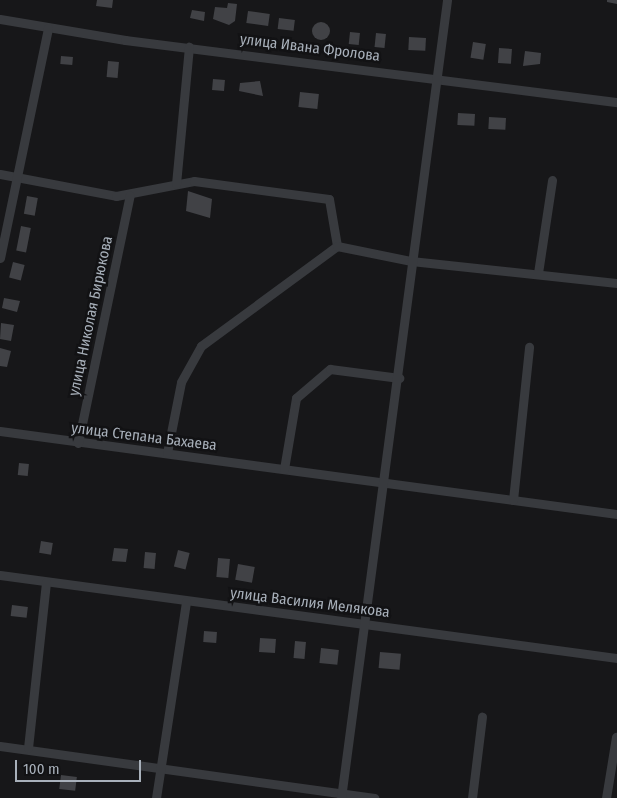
<!DOCTYPE html>
<meta charset="utf-8">
<style>
body{margin:0}
#map{position:relative;width:617px;height:798px;overflow:hidden;background:#171719;font-family:"Fira Sans Condensed",sans-serif}
div>[style]{position:absolute}
.building>*{inset:0;background:#414246;transform-origin:0 0}
.round{border-radius:50%}
.minor>*{height:9px;margin:-4.5px;padding:0 4.5px;transform-origin:4.5px;border-radius:4.5px;background:#383a3e}
span{translate:-50% -50%;white-space:nowrap;text-align:center;line-height:1.15;-webkit-text-stroke:5px #121214;paint-order:stroke}
.street-label{font-size:15px;color:#a8b0ba}
.scale{position:absolute;left:15px;top:760px;width:126px;height:22px;box-sizing:border-box;border:2px solid #a8b0ba;border-top:0;padding-left:6px;font-size:15px;line-height:18px;white-space:nowrap;color:#a8b0ba;-webkit-text-stroke:4px #121214;paint-order:stroke}
</style>
<div id="map">
<div class="building">
<i style="clip-path:polygon(97px 0,113px 0,112px 8px,96px 6px)"></i>
<i style="clip-path:polygon(607px 0,617px 0,617px 4px,607px 2px)"></i>
<i style="clip-path:polygon(228px 3px,237px 4px,235px 21px,229px 25px,213px 19px,215px 7px,227px 8px)"></i>
<i style="clip-path:polygon(192px 10px,205px 12px,204px 21px,190px 18px)"></i>
<i style="left:248px;top:11px;width:22px;height:12px;rotate:8deg"></i>
<i style="left:279px;top:18px;width:16px;height:11px;rotate:7deg"></i>
<i class="round" style="left:312px;top:22px;width:18px;height:18px"></i>
<i style="left:350px;top:32px;width:10px;height:12px;rotate:6deg"></i>
<i style="left:376px;top:33px;width:10px;height:14px;rotate:6deg"></i>
<i style="left:409px;top:37px;width:17px;height:13px;rotate:3deg"></i>
<i style="left:473px;top:42px;width:13px;height:16px;rotate:9deg"></i>
<i style="left:499px;top:48px;width:13px;height:15px;rotate:4deg"></i>
<i style="clip-path:polygon(525px 51px,541px 53px,540px 64px,523px 66px)"></i>
<i style="left:61px;top:56px;width:12px;height:8px;rotate:5deg"></i>
<i style="left:108px;top:61px;width:11px;height:16px;rotate:5deg"></i>
<i style="left:213px;top:79px;width:12px;height:11px;rotate:5deg"></i>
<i style="clip-path:polygon(260px 81px,263px 96px,239px 91px,240px 83px)"></i>
<i style="left:300px;top:92px;width:19px;height:15px;rotate:6deg"></i>
<i style="left:458px;top:113px;width:17px;height:12px;rotate:3deg"></i>
<i style="left:489px;top:117px;width:17px;height:12px;rotate:3deg"></i>
<i style="clip-path:polygon(188px 191px,212px 199px,210px 218px,186px 211px)"></i>
<i style="left:27px;top:196px;width:11px;height:18px;rotate:10deg"></i>
<i style="left:21px;top:226px;width:10px;height:25px;rotate:11deg"></i>
<i style="left:13px;top:262px;width:12px;height:16px;rotate:14deg"></i>
<i style="clip-path:polygon(4px 298px,20px 301px,17px 312px,2px 308px)"></i>
<i style="clip-path:polygon(1px 323px,14px 325px,11px 341px,0 339px)"></i>
<i style="clip-path:polygon(0 348px,11px 351px,7px 367px,0 366px)"></i>
<i style="left:19px;top:463px;width:10px;height:12px;rotate:6deg"></i>
<i style="left:41px;top:541px;width:12px;height:12px;rotate:9deg"></i>
<i style="clip-path:polygon(114px 548px,128px 549px,126px 562px,112px 561px)"></i>
<i style="left:178px;top:550px;width:12px;height:17px;rotate:14deg"></i>
<i style="left:145px;top:552px;width:11px;height:16px;rotate:5deg"></i>
<i style="left:218px;top:558px;width:12px;height:19px;rotate:5deg"></i>
<i style="left:238px;top:564px;width:17px;height:16px;rotate:10deg"></i>
<i style="left:12px;top:605px;width:16px;height:11px;rotate:7deg"></i>
<i style="left:204px;top:631px;width:13px;height:11px;rotate:4deg"></i>
<i style="left:260px;top:638px;width:16px;height:14px;rotate:4deg"></i>
<i style="left:295px;top:641px;width:11px;height:17px;rotate:5deg"></i>
<i style="left:321px;top:648px;width:18px;height:15px;rotate:6deg"></i>
<i style="left:380px;top:652px;width:21px;height:16px;rotate:5deg"></i>
<i style="left:61px;top:775px;width:16px;height:14px;rotate:7deg"></i>
</div>
<div class="minor">
<i style="left:0;top:19px;width:127px;rotate:9.5deg"></i>
<i style="left:125px;top:40px;width:496px;rotate:7.2deg"></i>
<i style="left:0;top:174px;width:118px;rotate:10.7deg"></i>
<i style="left:116px;top:196px;width:79px;rotate:-10.9deg"></i>
<i style="left:194px;top:181px;width:136px;rotate:7.6deg"></i>
<i style="left:329px;top:199px;width:48px;rotate:80.3deg"></i>
<i style="left:176px;top:184px;width:138px;rotate:-84.6deg"></i>
<i style="left:0;top:258px;width:235px;rotate:-78.2deg"></i>
<i style="left:538px;top:273px;width:94px;rotate:-81.4deg"></i>
<i style="left:0;top:431px;width:623px;rotate:7.66deg"></i>
<i style="left:78px;top:443px;width:253px;rotate:-78.2deg"></i>
<i style="left:167px;top:453px;width:72px;rotate:-78.8deg"></i>
<i style="left:181px;top:382px;width:41px;rotate:-60.9deg"></i>
<i style="left:201px;top:346px;width:169px;rotate:-36.3deg"></i>
<i style="left:337px;top:246px;width:76px;rotate:11.5deg"></i>
<i style="left:411px;top:261px;width:207px;rotate:6.1deg"></i>
<i style="left:284px;top:469px;width:72px;rotate:-80.4deg"></i>
<i style="left:296px;top:398px;width:45px;rotate:-40.5deg"></i>
<i style="left:330px;top:369px;width:70px;rotate:7.4deg"></i>
<i style="left:513px;top:500px;width:154px;rotate:-84deg"></i>
<i style="left:0;top:575px;width:623px;rotate:7.66deg"></i>
<i style="left:0;top:746px;width:378px;rotate:7.9deg"></i>
<i style="left:28px;top:748px;width:167px;rotate:-83.8deg"></i>
<i style="left:156px;top:798px;width:199px;rotate:-81.3deg"></i>
<i style="left:341px;top:798px;width:805px;rotate:-82.43deg"></i>
<i style="left:472px;top:798px;width:82px;rotate:-83deg"></i>
<i style="left:606px;top:798px;width:62px;rotate:-80.7deg"></i>
</div>
<div class="street-label">
<span style="left:310px;top:48px;rotate:7deg">улица Ивана Фролова</span>
<span style="left:91px;top:316px;rotate:-78deg">улица Николая Бирюкова</span>
<span style="left:144px;top:437px;rotate:7deg">улица Степана Бахаева</span>
<span style="left:310px;top:603px;rotate:7deg">улица Василия Мелякова</span>
</div>
<div class="scale">100 m</div>
</div>
